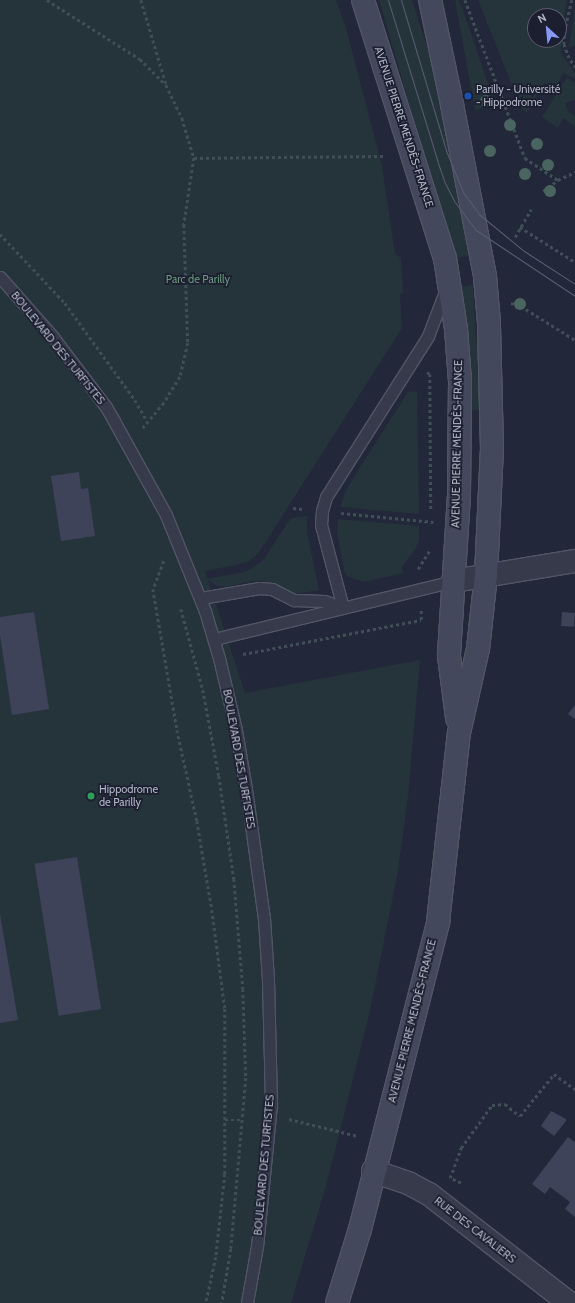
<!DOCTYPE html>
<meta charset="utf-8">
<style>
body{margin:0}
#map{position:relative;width:575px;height:1303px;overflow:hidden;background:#23273a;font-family:Cabin,sans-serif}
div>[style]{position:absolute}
.green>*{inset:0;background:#25333b}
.building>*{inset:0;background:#3f435a;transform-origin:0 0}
.path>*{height:2.5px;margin-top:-1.25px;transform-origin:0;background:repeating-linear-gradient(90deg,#3f4f55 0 3px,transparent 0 6px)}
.roads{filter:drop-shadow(1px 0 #515565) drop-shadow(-1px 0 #515565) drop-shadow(0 1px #515565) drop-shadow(0 -1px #515565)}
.service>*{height:11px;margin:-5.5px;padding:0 5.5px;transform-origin:5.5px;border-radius:5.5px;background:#363a4a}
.minor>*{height:22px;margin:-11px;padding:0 11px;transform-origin:11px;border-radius:11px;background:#363a4a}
.secondary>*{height:22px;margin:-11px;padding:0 11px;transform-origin:11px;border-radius:11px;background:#44485d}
.tram>*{height:1px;margin:-0.5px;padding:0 0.5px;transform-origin:0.5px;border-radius:0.5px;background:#585d71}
.trees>*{width:12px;height:12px;margin:-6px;border-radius:50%;background:#4a655f}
.dots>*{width:11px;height:11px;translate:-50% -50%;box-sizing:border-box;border:2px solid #1c1f2f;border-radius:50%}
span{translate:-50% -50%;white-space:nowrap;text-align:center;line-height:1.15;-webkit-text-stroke:3.5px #1c1f2f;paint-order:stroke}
.poi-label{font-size:11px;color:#b1b5c6}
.left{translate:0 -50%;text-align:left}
.street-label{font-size:11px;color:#b1b5c6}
.park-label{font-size:11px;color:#69977e}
.north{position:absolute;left:527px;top:8px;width:40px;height:40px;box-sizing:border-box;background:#1c1f2f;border:1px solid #585b6b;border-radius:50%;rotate:333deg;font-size:11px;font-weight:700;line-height:16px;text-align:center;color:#b1b5c6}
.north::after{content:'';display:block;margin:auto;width:14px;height:18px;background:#8899f5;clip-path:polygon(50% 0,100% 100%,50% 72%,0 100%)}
</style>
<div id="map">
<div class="green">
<i style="clip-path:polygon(0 0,336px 0,346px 28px,382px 166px,395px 254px,401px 258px,403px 292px,400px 295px,402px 328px,258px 554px,249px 561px,240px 564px,205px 571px,207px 579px,244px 572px,251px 569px,264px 559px,290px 519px,296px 517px,307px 516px,307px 532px,319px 590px,296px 594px,287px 592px,269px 582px,252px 581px,226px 587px,217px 586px,208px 580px,245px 693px,420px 660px,408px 796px,398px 871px,369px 1015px,343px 1119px,324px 1193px,291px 1303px,0 1303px)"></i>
<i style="clip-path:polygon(379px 0,412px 0,431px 59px,451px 145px,468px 256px,454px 258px)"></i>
<i style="clip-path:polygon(455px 0,458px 0,463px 10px,495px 104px,475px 110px)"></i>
<i style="clip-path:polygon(evenodd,478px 0,567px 0,562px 29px,561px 53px,575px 73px,575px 79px,563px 73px,558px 85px,540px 89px,527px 113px,521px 108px,478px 0,535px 16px,559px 16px,559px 40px,535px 40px,535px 16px)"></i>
<i style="clip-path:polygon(575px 7px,575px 46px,569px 47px)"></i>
<i style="clip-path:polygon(567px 77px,575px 83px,575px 100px,565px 103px,568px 111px,575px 116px,575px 127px,563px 118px,558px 128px,542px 117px)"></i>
<i style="clip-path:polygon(473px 285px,480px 410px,471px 410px,470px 347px,460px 287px)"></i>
<i style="clip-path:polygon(417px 391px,419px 514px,340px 507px,345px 493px,352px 480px,408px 392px)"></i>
<i style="clip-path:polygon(338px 519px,419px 526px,419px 541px,416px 548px,402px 567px,403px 573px,364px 582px,349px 577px,344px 571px,337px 532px)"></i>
</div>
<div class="building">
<i style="clip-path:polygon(79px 472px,81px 489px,88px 488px,95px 536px,61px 541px,51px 476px)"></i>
<i style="clip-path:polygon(34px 612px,49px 709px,12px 715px,0 635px,0 617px)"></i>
<i style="left:562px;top:612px;width:13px;height:14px;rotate:4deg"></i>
<i style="clip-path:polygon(575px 705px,575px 719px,568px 714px)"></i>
<i style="left:77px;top:857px;width:154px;height:43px;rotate:81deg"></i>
<i style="clip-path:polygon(0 914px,18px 1020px,0 1023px)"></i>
<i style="clip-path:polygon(551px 1111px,566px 1119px,566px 1121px,554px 1136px,541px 1126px)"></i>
<i style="clip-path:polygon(568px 1137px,575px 1142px,575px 1217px,565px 1209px,570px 1202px,550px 1187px,545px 1194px,532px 1184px)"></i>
</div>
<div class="path">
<i style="left:47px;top:0;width:110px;rotate:32.4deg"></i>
<i style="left:140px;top:59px;width:37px;rotate:45deg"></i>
<i style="left:166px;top:85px;width:37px;rotate:64deg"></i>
<i style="left:182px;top:118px;width:42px;rotate:73.3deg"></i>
<i style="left:194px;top:158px;width:68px;rotate:98.5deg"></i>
<i style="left:184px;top:225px;width:118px;rotate:88.1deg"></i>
<i style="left:188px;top:343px;width:35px;rotate:103deg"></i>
<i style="left:180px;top:377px;width:31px;rotate:122deg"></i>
<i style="left:164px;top:403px;width:35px;rotate:130deg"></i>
<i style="left:141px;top:0;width:88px;rotate:73.4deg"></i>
<i style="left:465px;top:0;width:169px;rotate:69.2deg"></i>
<i style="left:525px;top:158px;width:40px;rotate:34deg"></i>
<i style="left:572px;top:0;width:31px;rotate:103deg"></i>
<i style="left:565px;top:30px;width:14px;rotate:94deg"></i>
<i style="left:564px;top:44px;width:12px;rotate:70deg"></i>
<i style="left:568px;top:55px;width:14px;rotate:60deg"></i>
<i style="left:194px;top:158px;width:192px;rotate:-0.6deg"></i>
<i style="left:543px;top:191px;width:19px;rotate:-36deg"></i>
<i style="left:558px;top:180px;width:19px;rotate:-25deg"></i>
<i style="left:520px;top:227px;width:65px;rotate:32.5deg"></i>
<i style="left:0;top:234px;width:95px;rotate:46.7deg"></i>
<i style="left:65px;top:303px;width:120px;rotate:54.2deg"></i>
<i style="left:135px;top:400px;width:24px;rotate:60deg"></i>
<i style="left:515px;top:237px;width:32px;rotate:-60deg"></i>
<i style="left:511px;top:303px;width:10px;rotate:17deg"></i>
<i style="left:521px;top:306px;width:64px;rotate:32.2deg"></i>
<i style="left:427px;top:372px;width:4px;rotate:34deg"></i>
<i style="left:430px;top:374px;width:135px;rotate:89.6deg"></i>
<i style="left:293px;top:508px;width:9px;rotate:6deg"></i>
<i style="left:341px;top:513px;width:93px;rotate:5.5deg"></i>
<i style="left:164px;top:561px;width:30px;rotate:111deg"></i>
<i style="left:153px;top:589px;width:143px;rotate:80.3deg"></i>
<i style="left:177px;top:730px;width:93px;rotate:77.6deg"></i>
<i style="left:197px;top:821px;width:90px;rotate:80.4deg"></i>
<i style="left:212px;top:910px;width:100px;rotate:82.5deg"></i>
<i style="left:225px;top:1009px;width:165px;rotate:90deg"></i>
<i style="left:225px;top:1174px;width:83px;rotate:96.2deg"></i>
<i style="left:216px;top:1257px;width:47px;rotate:102.3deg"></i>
<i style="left:418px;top:569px;width:22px;rotate:-58deg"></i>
<i style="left:181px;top:609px;width:84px;rotate:74.8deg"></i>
<i style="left:203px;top:690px;width:87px;rotate:79.5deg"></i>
<i style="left:219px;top:776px;width:104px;rotate:81.7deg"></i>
<i style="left:234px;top:879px;width:110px;rotate:85.3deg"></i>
<i style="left:243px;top:989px;width:89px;rotate:88.1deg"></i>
<i style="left:246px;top:1078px;width:172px;rotate:95deg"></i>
<i style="left:231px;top:1249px;width:55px;rotate:99.5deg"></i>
<i style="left:243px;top:654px;width:181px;rotate:-10.8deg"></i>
<i style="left:421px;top:620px;width:12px;rotate:-90deg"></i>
<i style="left:289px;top:1119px;width:71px;rotate:13.8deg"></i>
<i style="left:225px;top:1120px;width:18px"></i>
<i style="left:461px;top:1183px;width:12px;rotate:-156deg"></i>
<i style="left:450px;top:1178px;width:32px;rotate:-70deg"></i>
<i style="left:461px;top:1148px;width:53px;rotate:-54.2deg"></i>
<i style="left:492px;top:1105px;width:13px;rotate:-4deg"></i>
<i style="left:505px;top:1104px;width:19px;rotate:39deg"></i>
<i style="left:520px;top:1116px;width:54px;rotate:-51deg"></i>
<i style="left:554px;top:1074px;width:26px;rotate:36deg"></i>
</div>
<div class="roads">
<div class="service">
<i style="left:0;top:277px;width:80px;rotate:48.5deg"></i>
<i style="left:53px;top:337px;width:88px;rotate:52.9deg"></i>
<i style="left:106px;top:407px;width:16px;rotate:60deg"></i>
<i style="left:114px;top:421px;width:107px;rotate:61deg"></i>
<i style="left:166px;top:515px;width:104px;rotate:67.9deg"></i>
<i style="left:205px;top:611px;width:49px;rotate:73.4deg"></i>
<i style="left:219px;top:658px;width:74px;rotate:76.7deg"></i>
<i style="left:236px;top:730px;width:60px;rotate:80.4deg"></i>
<i style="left:246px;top:789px;width:130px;rotate:82.1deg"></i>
<i style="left:264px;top:918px;width:62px;rotate:86.3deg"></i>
<i style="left:268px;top:980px;width:124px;rotate:88.6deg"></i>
<i style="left:271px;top:1104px;width:143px;rotate:95.6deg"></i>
<i style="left:257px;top:1246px;width:58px;rotate:100deg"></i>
<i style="left:201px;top:598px;width:59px;rotate:-9.8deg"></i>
<i style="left:259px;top:588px;width:13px;rotate:4deg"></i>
<i style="left:272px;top:589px;width:25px;rotate:27deg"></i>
<i style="left:294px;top:600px;width:30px;rotate:2deg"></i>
<i style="left:324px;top:601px;width:20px;rotate:20deg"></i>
<i style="left:343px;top:608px;width:86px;rotate:-104.8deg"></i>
<i style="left:321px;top:525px;width:14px;rotate:-86deg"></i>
<i style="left:322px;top:511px;width:15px;rotate:-74deg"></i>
<i style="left:326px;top:497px;width:191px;rotate:-57.6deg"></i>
<i style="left:428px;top:336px;width:50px;rotate:-69deg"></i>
<i style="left:214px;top:639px;width:246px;rotate:-13.6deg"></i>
</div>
<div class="minor">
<i style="left:453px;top:581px;width:124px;rotate:-9.3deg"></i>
<i style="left:373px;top:1171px;width:39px;rotate:19deg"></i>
<i style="left:410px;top:1184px;width:21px;rotate:28deg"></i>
<i style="left:429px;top:1194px;width:177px;rotate:37.9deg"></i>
</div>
<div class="secondary">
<i style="left:363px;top:0;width:271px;rotate:72.4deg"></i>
<i style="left:445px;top:258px;width:72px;rotate:81.2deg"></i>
<i style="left:456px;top:329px;width:52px;rotate:85.6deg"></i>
<i style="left:460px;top:381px;width:114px;rotate:90.5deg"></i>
<i style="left:459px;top:495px;width:161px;rotate:93.6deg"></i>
<i style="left:449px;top:656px;width:63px;rotate:82.6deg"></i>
<i style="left:337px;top:1303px;width:77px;rotate:-72.7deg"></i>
<i style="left:360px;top:1229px;width:317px;rotate:-75.7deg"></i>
<i style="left:438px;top:922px;width:190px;rotate:-83.7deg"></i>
<i style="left:459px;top:733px;width:86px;rotate:-77.3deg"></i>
<i style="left:478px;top:649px;width:74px;rotate:-83.8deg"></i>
<i style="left:486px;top:575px;width:126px;rotate:-87.3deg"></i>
<i style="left:492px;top:449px;width:126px;rotate:-91.4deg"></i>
<i style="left:489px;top:323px;width:47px;rotate:-94.9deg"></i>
<i style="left:485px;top:276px;width:175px;rotate:-100.9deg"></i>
<i style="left:452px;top:104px;width:106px;rotate:-101.9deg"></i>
</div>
</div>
<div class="tram">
<i style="left:388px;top:0;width:170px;rotate:72.9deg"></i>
<i style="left:438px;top:163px;width:21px;rotate:71deg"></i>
<i style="left:445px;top:183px;width:20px;rotate:63deg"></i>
<i style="left:454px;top:201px;width:36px;rotate:53deg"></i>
<i style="left:476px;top:230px;width:119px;rotate:33.7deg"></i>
<i style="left:401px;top:0;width:160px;rotate:73.3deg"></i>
<i style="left:447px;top:153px;width:42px;rotate:67.7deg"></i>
<i style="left:463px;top:192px;width:29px;rotate:54deg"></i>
<i style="left:480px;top:215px;width:57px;rotate:39.3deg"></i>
<i style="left:524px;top:251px;width:61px;rotate:32.9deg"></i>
</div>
<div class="trees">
<i style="left:486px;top:101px"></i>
<i style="left:510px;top:125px"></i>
<i style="left:537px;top:144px"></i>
<i style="left:490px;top:151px"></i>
<i style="left:548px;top:165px"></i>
<i style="left:525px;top:174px"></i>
<i style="left:550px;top:191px"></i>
<i style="left:520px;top:304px"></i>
</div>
<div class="dots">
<i style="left:468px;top:96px;background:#1a4fb4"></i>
<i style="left:91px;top:796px;background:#2e9e5b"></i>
</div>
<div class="poi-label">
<span class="left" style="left:476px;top:96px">Parilly - Université<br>- Hippodrome</span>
<span class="left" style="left:99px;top:796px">Hippodrome<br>de Parilly</span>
</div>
<div class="street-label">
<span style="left:404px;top:127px;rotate:72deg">AVENUE PIERRE MENDÈS-FRANCE</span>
<span style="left:58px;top:348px;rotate:51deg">BOULEVARD DES TURFISTES</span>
<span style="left:457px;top:444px;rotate:-89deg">AVENUE PIERRE MENDÈS-FRANCE</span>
<span style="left:239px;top:759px;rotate:80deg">BOULEVARD DES TURFISTES</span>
<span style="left:412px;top:1021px;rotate:-76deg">AVENUE PIERRE MENDÈS-FRANCE</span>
<span style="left:264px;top:1165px;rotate:-85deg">BOULEVARD DES TURFISTES</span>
<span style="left:475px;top:1230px;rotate:38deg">RUE DES CAVALIERS</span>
</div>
<div class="park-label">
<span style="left:198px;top:279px">Parc de Parilly</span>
</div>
<div class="north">N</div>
</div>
